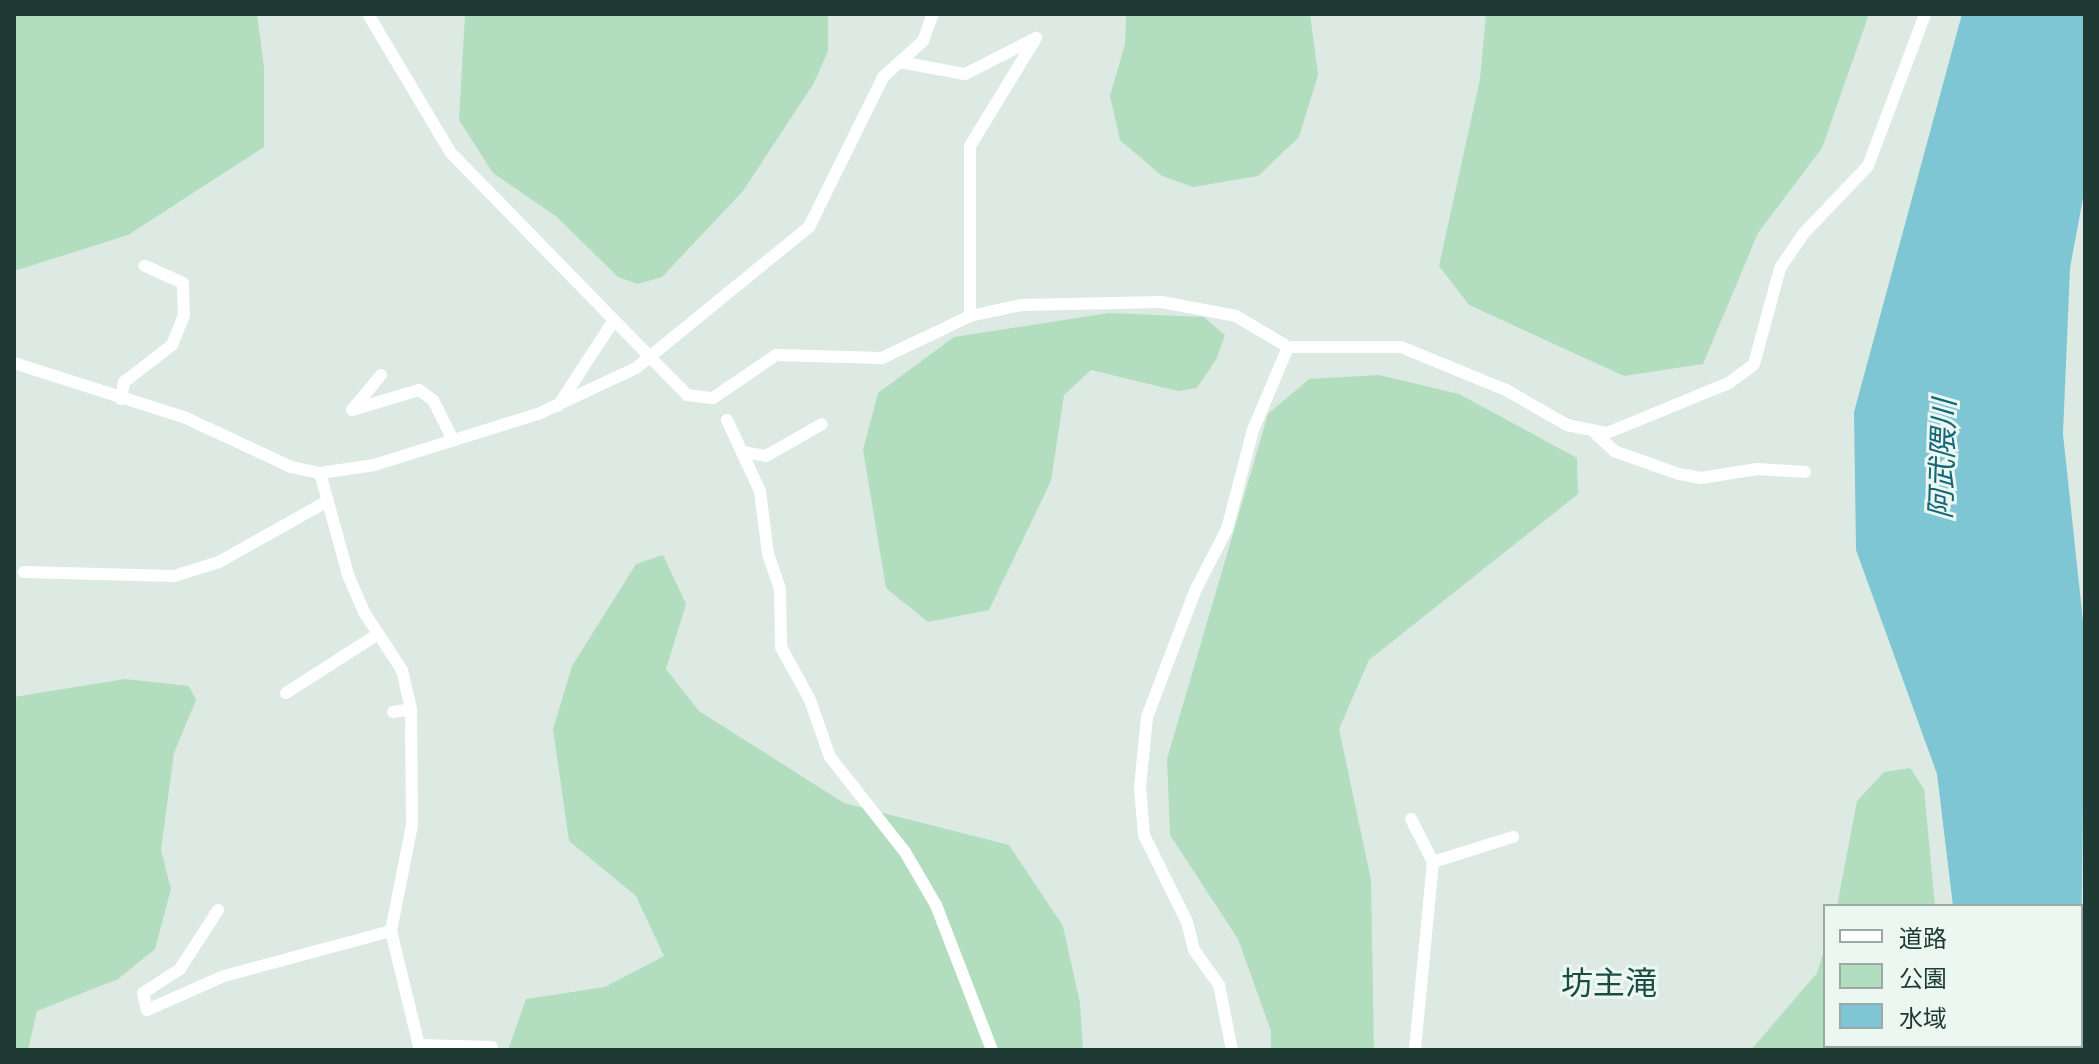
<!DOCTYPE html>
<meta charset="utf-8">
<style>
body{margin:0}
#map{position:relative;width:2099px;height:1064px;overflow:hidden;background:#ddeae4;font-family:Raleway,"Noto Sans JP",sans-serif}
div>[style]{position:absolute}
.green>*{inset:0;background:#b3ddbf}
.water>*{inset:0;background:#7fc6d4}
.minor>*{height:12px;margin:-6px;padding:0 6px;transform-origin:6px;border-radius:6px;background:#fff}
span{translate:-50% -50%;white-space:nowrap;text-align:center;line-height:1.15;-webkit-text-stroke:6px #edf7f2;paint-order:stroke}
.water-label{font-size:30px;color:#146779;font-style:italic}
.quarter-label{font-size:32px;color:#194d41}
.frame{position:absolute;inset:0;border:16px solid #1e3a33;pointer-events:none}
.legend{position:absolute;left:1823px;top:904px;width:260px;height:144px;box-sizing:border-box;background:#edf7f2;border:2px solid #9aaba6;margin:0;padding:10px 14px;list-style:none;font-size:24px;color:#1e3a33}
.legend li{display:flex;align-items:center;gap:16px;height:40px}
.legend b{width:40px;border:2px solid #9aaba6}
</style>
<div id="map">
<div class="green">
<i style="clip-path:polygon(14px 14px,257px 14px,264px 67px,264px 147px,128px 235px,14px 271px)"></i>
<i style="clip-path:polygon(465px 14px,828px 14px,828px 51px,814px 83px,743px 191px,662px 277px,638px 284px,618px 277px,557px 217px,493px 173px,459px 120px)"></i>
<i style="clip-path:polygon(1126px 14px,1310px 14px,1318px 75px,1299px 137px,1258px 176px,1193px 187px,1162px 176px,1120px 140px,1110px 96px,1125px 44px)"></i>
<i style="clip-path:polygon(1486px 14px,1869px 14px,1822px 148px,1758px 233px,1703px 364px,1624px 376px,1469px 305px,1439px 266px,1480px 79px)"></i>
<i style="clip-path:polygon(1109px 313px,1204px 317px,1225px 335px,1217px 358px,1197px 388px,1178px 391px,1091px 370px,1064px 395px,1051px 481px,989px 610px,928px 622px,886px 588px,863px 450px,878px 393px,954px 337px)"></i>
<i style="clip-path:polygon(1379px 375px,1459px 394px,1577px 458px,1578px 494px,1369px 660px,1339px 729px,1371px 880px,1374px 1050px,1271px 1050px,1271px 1031px,1238px 939px,1170px 835px,1167px 759px,1268px 414px,1309px 379px)"></i>
<i style="clip-path:polygon(663px 555px,686px 604px,666px 669px,699px 711px,844px 803px,1009px 845px,1063px 926px,1080px 1003px,1083px 1050px,508px 1050px,526px 999px,605px 987px,664px 956px,636px 896px,569px 841px,553px 729px,572px 666px,636px 564px)"></i>
<i style="clip-path:polygon(125px 679px,189px 686px,196px 700px,174px 753px,161px 850px,171px 889px,155px 949px,118px 979px,37px 1011px,28px 1050px,14px 1050px,14px 697px)"></i>
<i style="clip-path:polygon(1910px 768px,1924px 789px,1935px 906px,1837px 906px,1857px 801px,1884px 772px)"></i>
<i style="clip-path:polygon(1825px 946px,1825px 1046px,1915px 1046px,1914px 1050px,1751px 1050px,1817px 973px)"></i>
</div>
<div class="water">
<i style="clip-path:polygon(1962px 14px,2085px 14px,2085px 187px,2070px 268px,2063px 434px,2085px 640px,2081px 965px,2081px 906px,1953px 906px,1937px 774px,1856px 550px,1854px 412px)"></i>
<i style="clip-path:polygon(1935px 1046px,2075px 1046px,1934px 1050px)"></i>
</div>
<div class="minor">
<i style="left:368px;top:14px;width:162px;rotate:59.2deg"></i>
<i style="left:451px;top:153px;width:338px;rotate:45.7deg"></i>
<i style="left:687px;top:395px;width:26px;rotate:7deg"></i>
<i style="left:713px;top:398px;width:76px;rotate:-34.3deg"></i>
<i style="left:776px;top:355px;width:106px;rotate:1.6deg"></i>
<i style="left:882px;top:358px;width:98px;rotate:-25.5deg"></i>
<i style="left:970px;top:316px;width:52px;rotate:-12.2deg"></i>
<i style="left:1021px;top:305px;width:141px;rotate:-1.2deg"></i>
<i style="left:1162px;top:302px;width:75px;rotate:10.7deg"></i>
<i style="left:1236px;top:316px;width:61px;rotate:30.8deg"></i>
<i style="left:1288px;top:347px;width:113px"></i>
<i style="left:1401px;top:347px;width:113px;rotate:22.3deg"></i>
<i style="left:1506px;top:390px;width:70px;rotate:29.8deg"></i>
<i style="left:1567px;top:425px;width:41px;rotate:11.3deg"></i>
<i style="left:1607px;top:433px;width:132px;rotate:-22.3deg"></i>
<i style="left:1729px;top:383px;width:31px;rotate:-37deg"></i>
<i style="left:1754px;top:364px;width:99px;rotate:-74.8deg"></i>
<i style="left:1780px;top:268px;width:42px;rotate:-55.6deg"></i>
<i style="left:1804px;top:233px;width:93px;rotate:-46.3deg"></i>
<i style="left:1868px;top:166px;width:162px;rotate:-69.4deg"></i>
<i style="left:900px;top:62px;width:66px;rotate:10.5deg"></i>
<i style="left:965px;top:74px;width:77px;rotate:-26.9deg"></i>
<i style="left:970px;top:316px;width:170px;rotate:-90deg"></i>
<i style="left:970px;top:146px;width:127px;rotate:-58.6deg"></i>
<i style="left:14px;top:363px;width:181px;rotate:17.7deg"></i>
<i style="left:186px;top:418px;width:116px;rotate:25deg"></i>
<i style="left:291px;top:467px;width:30px;rotate:12deg"></i>
<i style="left:320px;top:473px;width:55px;rotate:-8.4deg"></i>
<i style="left:374px;top:465px;width:172px;rotate:-17.3deg"></i>
<i style="left:538px;top:414px;width:108px;rotate:-25.1deg"></i>
<i style="left:636px;top:368px;width:223px;rotate:-39.2deg"></i>
<i style="left:809px;top:227px;width:167px;rotate:-63.7deg"></i>
<i style="left:883px;top:77px;width:54px;rotate:-42deg"></i>
<i style="left:923px;top:41px;width:29px;rotate:-70deg"></i>
<i style="left:381px;top:375px;width:45px;rotate:129.6deg"></i>
<i style="left:352px;top:410px;width:70px;rotate:-16.6deg"></i>
<i style="left:419px;top:390px;width:17px;rotate:36deg"></i>
<i style="left:433px;top:400px;width:45px;rotate:63.4deg"></i>
<i style="left:121px;top:399px;width:17px;rotate:-80deg"></i>
<i style="left:124px;top:382px;width:61px;rotate:-37.6deg"></i>
<i style="left:172px;top:345px;width:31px;rotate:-68deg"></i>
<i style="left:184px;top:316px;width:33px;rotate:-92deg"></i>
<i style="left:183px;top:283px;width:42px;rotate:-155.9deg"></i>
<i style="left:558px;top:406px;width:99px;rotate:-57deg"></i>
<i style="left:727px;top:420px;width:78px;rotate:65.1deg"></i>
<i style="left:760px;top:491px;width:64px;rotate:82.8deg"></i>
<i style="left:768px;top:554px;width:37px;rotate:71deg"></i>
<i style="left:780px;top:589px;width:58px;rotate:89deg"></i>
<i style="left:781px;top:647px;width:60px;rotate:61.3deg"></i>
<i style="left:810px;top:700px;width:60px;rotate:70.7deg"></i>
<i style="left:830px;top:757px;width:121px;rotate:51.7deg"></i>
<i style="left:905px;top:852px;width:61px;rotate:59.7deg"></i>
<i style="left:936px;top:905px;width:155px;rotate:68.9deg"></i>
<i style="left:1595px;top:433px;width:26px;rotate:43deg"></i>
<i style="left:1614px;top:451px;width:69px;rotate:19.5deg"></i>
<i style="left:1679px;top:474px;width:22px;rotate:10deg"></i>
<i style="left:1701px;top:478px;width:57px;rotate:-9.1deg"></i>
<i style="left:1757px;top:469px;width:48px;rotate:3.6deg"></i>
<i style="left:742px;top:452px;width:24px;rotate:9deg"></i>
<i style="left:766px;top:456px;width:64px;rotate:-29.7deg"></i>
<i style="left:320px;top:473px;width:106px;rotate:74.6deg"></i>
<i style="left:348px;top:575px;width:40px;rotate:66.6deg"></i>
<i style="left:364px;top:612px;width:69px;rotate:56.8deg"></i>
<i style="left:402px;top:670px;width:40px;rotate:77deg"></i>
<i style="left:411px;top:709px;width:116px;rotate:89.5deg"></i>
<i style="left:412px;top:825px;width:108px;rotate:101.2deg"></i>
<i style="left:391px;top:931px;width:122px;rotate:76.3deg"></i>
<i style="left:24px;top:572px;width:150px;rotate:1.5deg"></i>
<i style="left:174px;top:576px;width:47px;rotate:-17.3deg"></i>
<i style="left:219px;top:562px;width:120px;rotate:-29.3deg"></i>
<i style="left:286px;top:693px;width:109px;rotate:-32.7deg"></i>
<i style="left:393px;top:712px;width:18px;rotate:-9deg"></i>
<i style="left:1411px;top:819px;width:48px;rotate:62.9deg"></i>
<i style="left:1433px;top:862px;width:189px;rotate:95.5deg"></i>
<i style="left:1433px;top:862px;width:84px;rotate:-17.4deg"></i>
<i style="left:218px;top:910px;width:70px;rotate:122.8deg"></i>
<i style="left:180px;top:969px;width:44px;rotate:147deg"></i>
<i style="left:143px;top:993px;width:17px;rotate:77deg"></i>
<i style="left:147px;top:1010px;width:84px;rotate:-23.8deg"></i>
<i style="left:224px;top:976px;width:173px;rotate:-15.1deg"></i>
<i style="left:419px;top:1045px;width:73px;rotate:1.6deg"></i>
<i style="left:1232px;top:1050px;width:66px;rotate:-101.3deg"></i>
<i style="left:1219px;top:985px;width:43px;rotate:-125.5deg"></i>
<i style="left:1194px;top:950px;width:29px;rotate:-104deg"></i>
<i style="left:1187px;top:922px;width:97px;rotate:-116.3deg"></i>
<i style="left:1144px;top:835px;width:48px;rotate:-94.8deg"></i>
<i style="left:1140px;top:787px;width:70px;rotate:-84.3deg"></i>
<i style="left:1147px;top:717px;width:137px;rotate:-69.1deg"></i>
<i style="left:1196px;top:589px;width:68px;rotate:-62.7deg"></i>
<i style="left:1227px;top:529px;width:102px;rotate:-75.3deg"></i>
<i style="left:1253px;top:430px;width:90px;rotate:-67.1deg"></i>
</div>
<div class="water-label">
<span style="left:1943px;top:459px;rotate:-88deg">阿武隈川</span>
</div>
<div class="quarter-label">
<span style="left:1609px;top:983px">坊主滝</span>
</div>
<div class="frame"></div>
<ul class="legend">
<li><b style="height:10px;background:#fff"></b>道路</li>
<li><b style="height:22px;background:#b3ddbf"></b>公園</li>
<li><b style="height:22px;background:#7fc6d4"></b>水域</li>
</ul>
</div>
